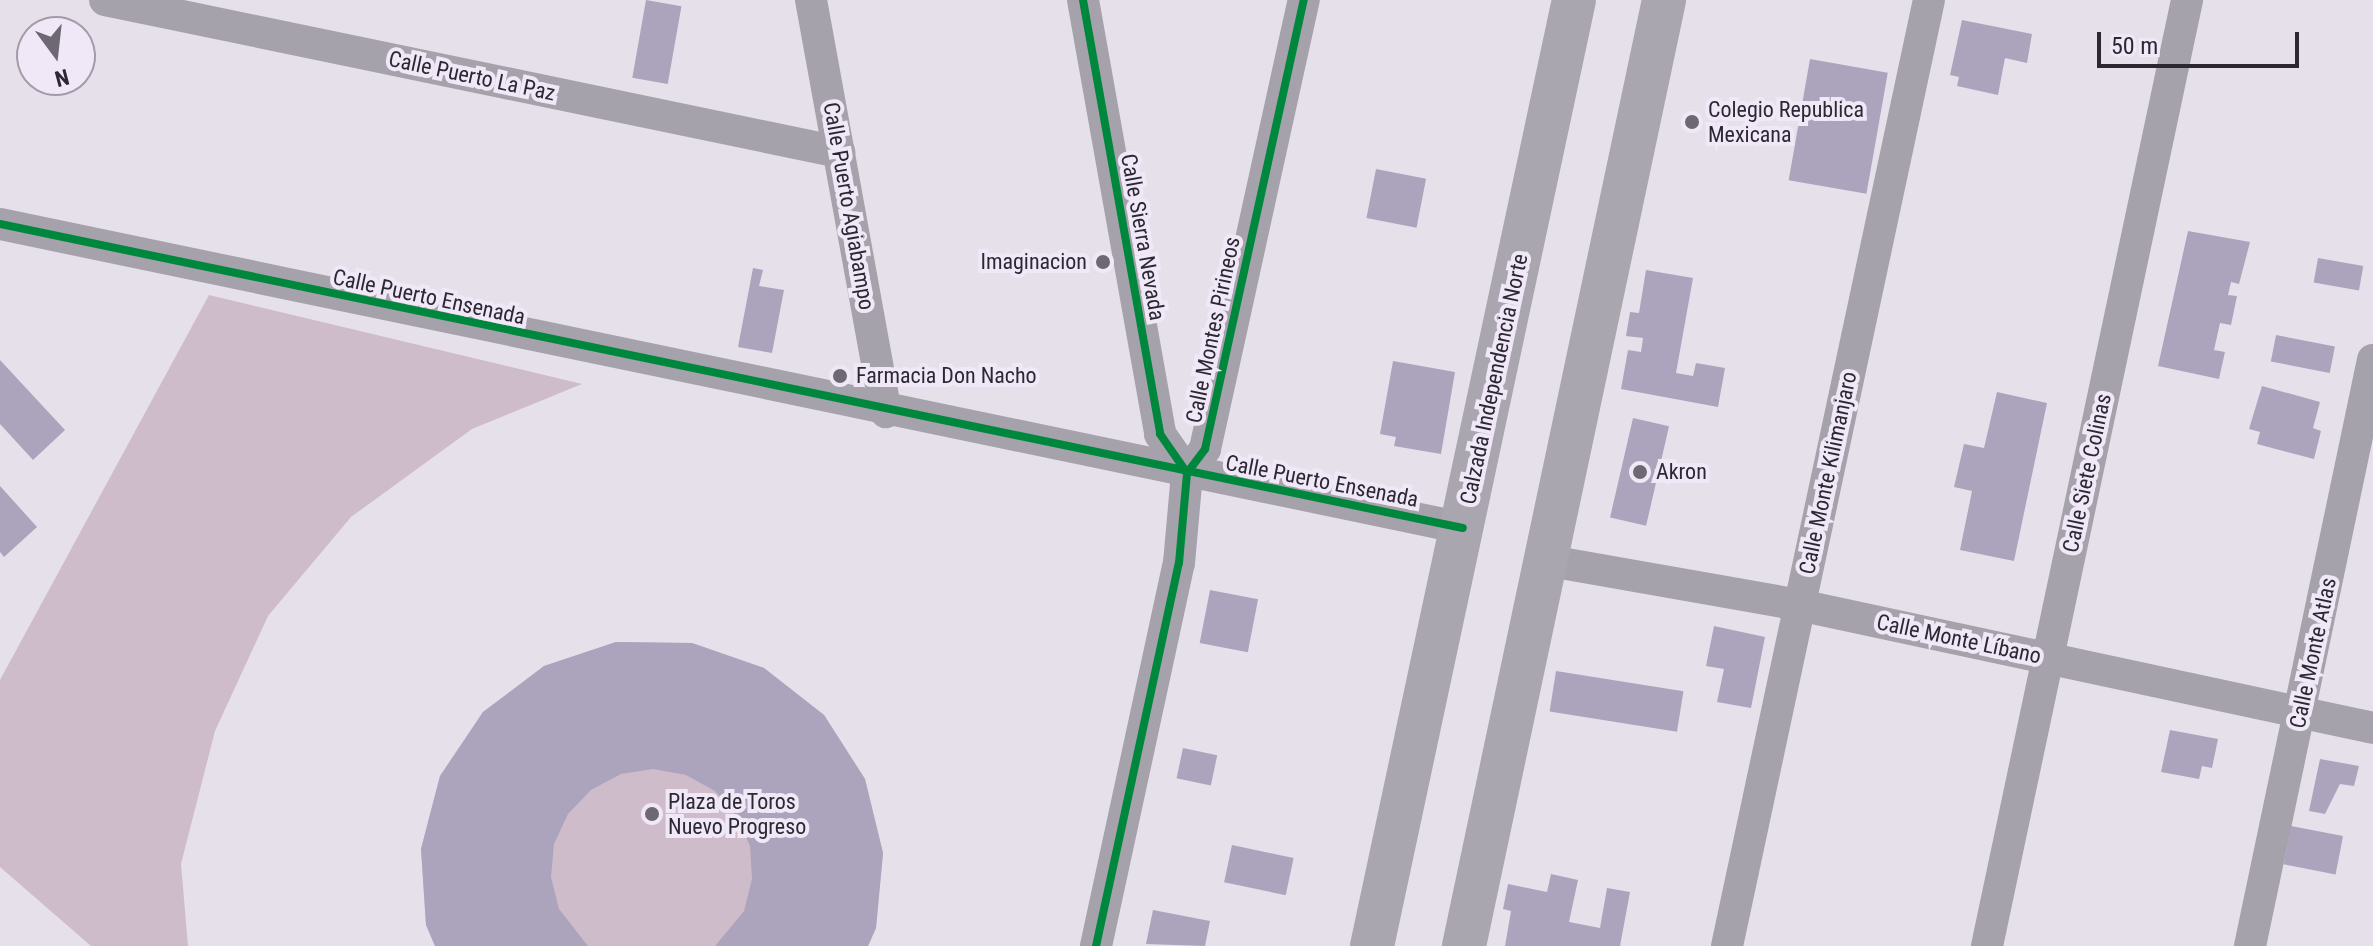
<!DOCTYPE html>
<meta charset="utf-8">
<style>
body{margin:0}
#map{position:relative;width:2373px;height:946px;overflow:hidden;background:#e6e0eb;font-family:"Roboto Condensed",sans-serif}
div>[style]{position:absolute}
.green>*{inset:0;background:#cfbccb}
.building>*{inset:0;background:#aca4bd;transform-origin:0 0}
.street>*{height:32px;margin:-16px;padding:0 16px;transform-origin:16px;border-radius:16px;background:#a6a2ab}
.primary>*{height:44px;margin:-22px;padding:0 22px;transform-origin:22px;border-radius:22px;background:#aaa6b0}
.cycleway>*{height:8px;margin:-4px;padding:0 4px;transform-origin:4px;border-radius:4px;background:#00873e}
.dots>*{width:22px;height:22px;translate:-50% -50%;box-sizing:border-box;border:4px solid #f0e8f7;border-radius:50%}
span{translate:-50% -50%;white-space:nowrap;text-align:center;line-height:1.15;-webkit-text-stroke:8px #f0e8f7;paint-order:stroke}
.street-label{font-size:22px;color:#2c2833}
.poi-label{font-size:22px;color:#2c2833}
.left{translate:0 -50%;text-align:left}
.right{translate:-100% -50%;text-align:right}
.north{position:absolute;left:16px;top:16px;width:80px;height:80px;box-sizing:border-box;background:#f0e8f7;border:2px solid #a29ba9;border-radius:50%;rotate:165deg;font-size:22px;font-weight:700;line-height:32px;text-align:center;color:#2c2833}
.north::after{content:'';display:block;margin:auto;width:28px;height:36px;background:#6d6873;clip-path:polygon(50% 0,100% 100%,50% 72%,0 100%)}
.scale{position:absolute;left:2097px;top:32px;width:202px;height:36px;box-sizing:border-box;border:4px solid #2c2833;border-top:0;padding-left:10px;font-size:24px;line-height:28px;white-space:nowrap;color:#2c2833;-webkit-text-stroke:6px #f0e8f7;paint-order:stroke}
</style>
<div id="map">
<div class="green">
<i style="clip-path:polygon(209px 295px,582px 384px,472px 429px,351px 517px,268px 616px,215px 731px,181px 864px,188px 946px,91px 946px,0 867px,0 680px)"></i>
<i style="clip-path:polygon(616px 642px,692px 643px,764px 668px,824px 715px,865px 779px,883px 853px,876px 928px,868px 946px,435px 946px,426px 925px,421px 849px,440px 776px,483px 712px,544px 666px)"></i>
</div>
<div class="building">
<i style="left:646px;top:0;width:36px;height:79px;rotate:10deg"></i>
<i style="clip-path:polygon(1962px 20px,2032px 34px,2027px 63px,2005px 58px,1998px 95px,1957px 86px,1959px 77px,1950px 75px)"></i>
<i style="left:1810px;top:59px;width:79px;height:123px;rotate:10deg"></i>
<i style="left:1376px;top:169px;width:51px;height:50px;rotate:11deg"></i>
<i style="clip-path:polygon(2188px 231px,2250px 242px,2239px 284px,2231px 282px,2228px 295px,2237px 296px,2231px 325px,2220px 323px,2214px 350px,2225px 352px,2219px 379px,2158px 366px)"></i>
<i style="left:2318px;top:258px;width:46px;height:25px;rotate:10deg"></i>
<i style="clip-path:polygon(753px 268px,763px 270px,759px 286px,784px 290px,772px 353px,738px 347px)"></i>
<i style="clip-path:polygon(1646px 270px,1693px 278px,1676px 373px,1693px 376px,1696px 363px,1725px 368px,1718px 407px,1621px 389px,1628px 350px,1641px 352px,1643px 338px,1626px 336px,1630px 312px,1639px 313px)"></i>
<i style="left:2276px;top:335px;width:60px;height:27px;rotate:11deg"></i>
<i style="clip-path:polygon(0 360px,65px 430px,33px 460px,0 424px)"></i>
<i style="clip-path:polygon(1393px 361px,1455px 372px,1441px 454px,1394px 446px,1396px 437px,1380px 434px)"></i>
<i style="clip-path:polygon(2262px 386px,2320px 402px,2313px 428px,2321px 431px,2314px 459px,2257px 444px,2260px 432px,2249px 429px)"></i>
<i style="clip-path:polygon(1997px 392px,2047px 403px,2014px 561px,1960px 550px,1972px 491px,1954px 487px,1964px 444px,1984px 448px)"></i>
<i style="left:1633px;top:418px;width:37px;height:102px;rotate:13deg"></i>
<i style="clip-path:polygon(0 486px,37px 527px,4px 557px,0 552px)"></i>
<i style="left:1210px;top:590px;width:49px;height:54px;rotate:11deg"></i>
<i style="clip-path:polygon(1714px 626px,1765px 637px,1751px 708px,1717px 702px,1724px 669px,1706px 666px)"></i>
<i style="clip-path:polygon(616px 642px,692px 643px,764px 668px,824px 715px,865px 779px,883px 853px,876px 928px,868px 946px,715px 946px,744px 911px,752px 879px,750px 846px,737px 816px,715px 791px,686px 775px,653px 769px,621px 774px,591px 790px,568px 814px,554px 844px,551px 877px,559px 909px,588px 946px,435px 946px,426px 925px,421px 849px,440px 776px,483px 712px,544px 666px)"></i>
<i style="left:1556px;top:671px;width:129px;height:41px;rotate:9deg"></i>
<i style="clip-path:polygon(2170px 730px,2218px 739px,2212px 768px,2202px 766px,2199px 779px,2161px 772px)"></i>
<i style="left:1183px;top:748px;width:35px;height:31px;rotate:12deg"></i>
<i style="clip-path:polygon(2320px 759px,2359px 766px,2354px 786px,2340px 784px,2325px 814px,2309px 811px)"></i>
<i style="left:2291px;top:826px;width:53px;height:39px;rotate:11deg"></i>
<i style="left:1232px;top:845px;width:63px;height:38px;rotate:12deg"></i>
<i style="clip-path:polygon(1551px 874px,1578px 880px,1569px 922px,1600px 928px,1607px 888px,1630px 892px,1620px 946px,1505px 946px,1511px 911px,1503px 909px,1508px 884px,1547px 892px)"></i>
<i style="clip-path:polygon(1153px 910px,1210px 921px,1205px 946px,1146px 944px)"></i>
</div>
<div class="street">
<i style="left:105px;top:0;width:750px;rotate:11.7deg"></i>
<i style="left:811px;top:0;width:419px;rotate:79.7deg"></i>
<i style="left:1083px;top:0;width:441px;rotate:79.9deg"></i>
<i style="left:1160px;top:434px;width:47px;rotate:55.3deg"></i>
<i style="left:0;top:224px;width:1494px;rotate:11.74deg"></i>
<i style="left:1544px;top:560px;width:259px;rotate:10deg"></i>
<i style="left:1799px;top:605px;width:587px;rotate:12.09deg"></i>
<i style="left:1096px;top:946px;width:392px;rotate:-77.8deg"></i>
<i style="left:1179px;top:563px;width:90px;rotate:-84.9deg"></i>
<i style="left:1187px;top:473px;width:30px;rotate:-53deg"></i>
<i style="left:1205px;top:449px;width:460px;rotate:-77.6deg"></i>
<i style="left:1727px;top:946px;width:967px;rotate:-77.95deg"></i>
<i style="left:1987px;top:946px;width:967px;rotate:-78.06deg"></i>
<i style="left:2250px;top:946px;width:599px;rotate:-78.15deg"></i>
</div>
<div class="primary">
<i style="left:1372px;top:946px;width:967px;rotate:-77.95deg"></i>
<i style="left:1464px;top:946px;width:967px;rotate:-78.06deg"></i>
</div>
<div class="cycleway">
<i style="left:1083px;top:0;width:441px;rotate:79.9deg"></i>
<i style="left:1160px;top:434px;width:47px;rotate:55.3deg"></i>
<i style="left:0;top:224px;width:1494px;rotate:11.74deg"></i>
<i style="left:1096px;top:946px;width:392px;rotate:-77.8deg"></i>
<i style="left:1179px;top:563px;width:90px;rotate:-84.9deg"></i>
<i style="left:1187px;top:473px;width:30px;rotate:-53deg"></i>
<i style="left:1205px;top:449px;width:460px;rotate:-77.6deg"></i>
</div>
<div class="dots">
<i style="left:1692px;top:122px;background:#6d6873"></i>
<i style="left:1103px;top:262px;background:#6d6873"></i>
<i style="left:840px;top:376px;background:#6d6873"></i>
<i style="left:1640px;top:472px;background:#6d6873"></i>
<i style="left:652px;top:814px;background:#6d6873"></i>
</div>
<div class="street-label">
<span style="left:472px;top:76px;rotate:12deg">Calle Puerto La Paz</span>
<span style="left:849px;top:206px;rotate:80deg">Calle Puerto Agiabampo</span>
<span style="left:1143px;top:237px;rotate:80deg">Calle Sierra Nevada</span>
<span style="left:429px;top:297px;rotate:12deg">Calle Puerto Ensenada</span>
<span style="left:1213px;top:330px;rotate:-78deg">Calle Montes Pirineos</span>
<span style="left:1494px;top:379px;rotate:-78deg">Calzada Independencia Norte</span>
<span style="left:1828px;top:473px;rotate:-78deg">Calle Monte Kilimanjaro</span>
<span style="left:2087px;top:473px;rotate:-78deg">Calle Siete Colinas</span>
<span style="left:1322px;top:481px;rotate:11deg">Calle Puerto Ensenada</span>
<span style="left:1959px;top:639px;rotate:12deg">Calle Monte Líbano</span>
<span style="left:2313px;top:653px;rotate:-78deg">Calle Monte Atlas</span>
</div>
<div class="poi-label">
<span class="left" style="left:1708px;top:122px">Colegio Republica<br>Mexicana</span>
<span class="right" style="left:1087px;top:262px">Imaginacion</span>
<span class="left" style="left:856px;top:376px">Farmacia Don Nacho</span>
<span class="left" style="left:1656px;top:472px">Akron</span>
<span class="left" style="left:668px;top:814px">Plaza de Toros<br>Nuevo Progreso</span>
</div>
<div class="north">N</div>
<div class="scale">50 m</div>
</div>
